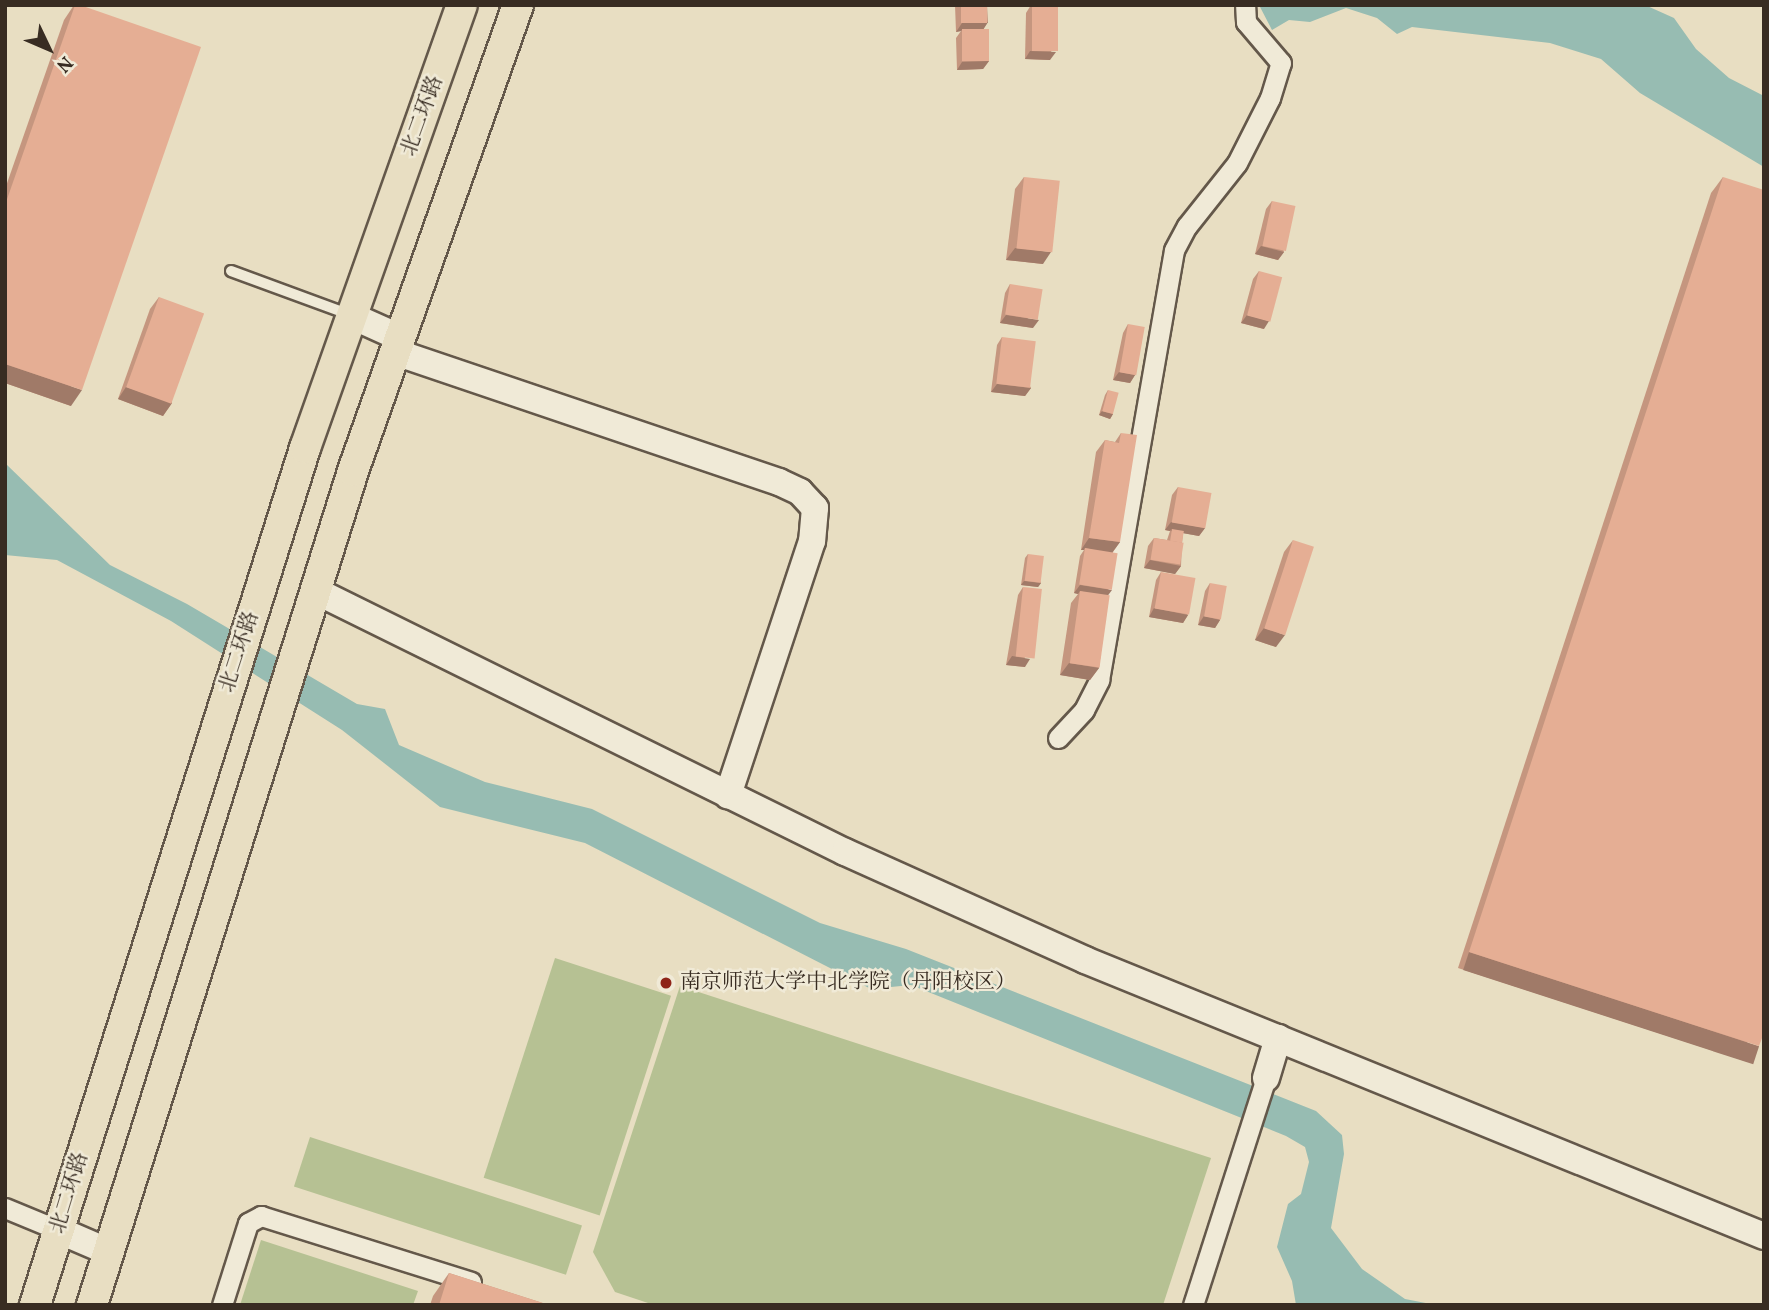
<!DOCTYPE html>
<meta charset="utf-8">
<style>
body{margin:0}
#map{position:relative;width:1769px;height:1310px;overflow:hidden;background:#e8dec2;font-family:Vollkorn,"Noto Serif SC",serif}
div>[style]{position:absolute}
.green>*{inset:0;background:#b6c193;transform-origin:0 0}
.water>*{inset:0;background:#97bcb2}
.roads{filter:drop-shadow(2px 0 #64584a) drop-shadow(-2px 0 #64584a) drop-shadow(0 2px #64584a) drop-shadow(0 -2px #64584a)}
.lane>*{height:10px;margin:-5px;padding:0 5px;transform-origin:5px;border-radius:5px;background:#f0ead7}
.street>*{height:19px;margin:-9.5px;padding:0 9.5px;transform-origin:9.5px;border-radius:9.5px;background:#f0ead7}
.secondary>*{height:26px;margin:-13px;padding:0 13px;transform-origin:13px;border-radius:13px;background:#f0ead7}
.primary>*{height:30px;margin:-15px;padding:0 15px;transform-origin:15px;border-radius:15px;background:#e8dec2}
.wall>*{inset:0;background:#c5967f}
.shaded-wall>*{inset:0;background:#a07a68;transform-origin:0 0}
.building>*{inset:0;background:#e5ae94;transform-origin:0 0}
.dots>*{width:19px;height:19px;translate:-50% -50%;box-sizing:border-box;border:4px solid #f0ead7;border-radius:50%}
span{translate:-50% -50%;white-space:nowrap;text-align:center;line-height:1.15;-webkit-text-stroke:5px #f0ead7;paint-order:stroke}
.street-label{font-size:21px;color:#382c22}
.poi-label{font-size:21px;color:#382c22}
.left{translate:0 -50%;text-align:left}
.frame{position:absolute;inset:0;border:7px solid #382c22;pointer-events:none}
.north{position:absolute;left:14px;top:14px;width:70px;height:70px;-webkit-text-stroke:5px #f0ead7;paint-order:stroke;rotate:134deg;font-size:19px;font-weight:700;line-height:28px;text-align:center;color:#382c22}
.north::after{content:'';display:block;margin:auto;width:24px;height:32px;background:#382c22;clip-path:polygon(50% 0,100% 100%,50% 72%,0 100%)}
</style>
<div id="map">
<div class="green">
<i style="left:555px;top:958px;width:122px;height:231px;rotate:18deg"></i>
<i style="clip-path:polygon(680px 986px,1211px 1158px,1163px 1305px,654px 1305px,615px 1292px,593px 1252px)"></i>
<i style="left:310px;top:1137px;width:286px;height:52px;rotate:18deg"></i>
<i style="clip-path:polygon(261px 1240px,418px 1291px,413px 1305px,240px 1305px)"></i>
</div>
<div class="water">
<i style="clip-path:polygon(1259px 5px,1645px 5px,1674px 18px,1696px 49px,1729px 78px,1764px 96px,1764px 167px,1640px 93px,1601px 59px,1550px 43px,1412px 27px,1397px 34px,1377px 18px,1346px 8px,1310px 22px,1289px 20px,1272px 30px)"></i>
<i style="clip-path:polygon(5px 463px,110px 565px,187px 604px,357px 704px,385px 709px,399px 745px,485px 782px,592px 809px,820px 923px,906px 949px,1316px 1111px,1342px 1135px,1344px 1154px,1331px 1228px,1362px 1269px,1405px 1299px,1436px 1305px,1296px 1305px,1292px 1281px,1277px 1247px,1288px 1204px,1301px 1194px,1309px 1162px,1305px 1147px,1286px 1136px,911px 985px,871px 989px,585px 843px,440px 807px,342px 730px,171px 621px,57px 560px,5px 555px)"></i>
</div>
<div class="roads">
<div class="lane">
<i style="left:231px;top:271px;width:125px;rotate:20.2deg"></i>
</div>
<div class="street">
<i style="left:1058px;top:738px;width:38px;rotate:-47deg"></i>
<i style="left:1084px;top:710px;width:34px;rotate:-63deg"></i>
<i style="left:1099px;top:680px;width:436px;rotate:-80.1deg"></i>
<i style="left:1174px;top:250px;width:27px;rotate:-62deg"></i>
<i style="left:1187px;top:226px;width:80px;rotate:-51.6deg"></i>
<i style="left:1237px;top:163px;width:73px;rotate:-63.1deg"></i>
<i style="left:1270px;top:98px;width:37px;rotate:-73deg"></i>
<i style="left:1281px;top:63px;width:54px;rotate:-130.5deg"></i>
<i style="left:1246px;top:22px;width:17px;rotate:-93deg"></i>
<i style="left:5px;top:1208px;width:57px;rotate:22.5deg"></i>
<i style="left:222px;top:1305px;width:86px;rotate:-72.4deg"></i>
<i style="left:248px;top:1223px;width:15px;rotate:-28deg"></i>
<i style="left:261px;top:1216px;width:220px;rotate:17.4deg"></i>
<i style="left:1193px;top:1305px;width:238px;rotate:-72.2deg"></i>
</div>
<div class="secondary">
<i style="left:352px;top:316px;width:54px;rotate:24.2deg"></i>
<i style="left:395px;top:352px;width:405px;rotate:18.7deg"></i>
<i style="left:779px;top:482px;width:23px;rotate:25deg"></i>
<i style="left:800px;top:492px;width:22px;rotate:47deg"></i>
<i style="left:815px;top:508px;width:33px;rotate:95deg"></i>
<i style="left:812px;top:541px;width:268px;rotate:108.3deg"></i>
<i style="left:316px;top:591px;width:590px;rotate:26.26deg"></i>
<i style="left:845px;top:852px;width:263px;rotate:24.2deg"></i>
<i style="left:1085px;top:960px;width:733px;rotate:22.12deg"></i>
<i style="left:1266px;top:1078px;width:42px;rotate:-73.3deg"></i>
<i style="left:58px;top:1230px;width:56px;rotate:23.3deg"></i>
</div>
<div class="primary">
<i style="left:35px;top:1305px;width:899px;rotate:-72.51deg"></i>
<i style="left:305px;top:448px;width:470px;rotate:-70.5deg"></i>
<i style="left:92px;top:1305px;width:874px;rotate:-72.62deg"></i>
<i style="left:353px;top:471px;width:494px;rotate:-70.5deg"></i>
</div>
</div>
<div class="wall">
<i style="clip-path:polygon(74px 5px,80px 5px,71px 406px,5px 383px,5px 189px,64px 20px)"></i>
<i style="clip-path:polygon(955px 5px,987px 5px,988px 22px,983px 29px,989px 61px,983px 69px,957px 70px,956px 38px,961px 31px,956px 32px)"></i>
<i style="clip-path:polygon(1031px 5px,1058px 5px,1050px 60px,1025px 59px,1026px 13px)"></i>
<i style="clip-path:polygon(1024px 177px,1043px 264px,1006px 260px,1015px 189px)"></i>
<i style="clip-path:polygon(1723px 177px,1748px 1062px,1458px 968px,1711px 193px)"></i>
<i style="clip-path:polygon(1272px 201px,1284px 252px,1278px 260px,1255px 254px,1266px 209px)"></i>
<i style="clip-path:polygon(1259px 271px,1264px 329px,1241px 323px,1253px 279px)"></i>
<i style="clip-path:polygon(1010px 284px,1033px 328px,1000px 323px,1005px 293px)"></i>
<i style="clip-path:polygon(159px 297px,172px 403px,163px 416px,118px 399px,150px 309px)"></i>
<i style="clip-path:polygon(1128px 324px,1135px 375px,1130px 383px,1113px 380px,1123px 333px)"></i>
<i style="clip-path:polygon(1002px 337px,1031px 388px,1025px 396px,991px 392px,997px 345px)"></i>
<i style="clip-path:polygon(1108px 390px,1113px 414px,1110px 419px,1099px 415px,1105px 395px)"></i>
<i style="clip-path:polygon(1121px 433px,1120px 542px,1113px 552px,1099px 668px,1090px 680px,1060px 675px,1071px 603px,1078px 594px,1074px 593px,1080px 556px,1084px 550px,1081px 550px,1096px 452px,1105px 440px,1115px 442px)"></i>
<i style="clip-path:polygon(1178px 487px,1205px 528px,1199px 536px,1183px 533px,1182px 543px,1181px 566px,1175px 574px,1144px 568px,1148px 546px,1154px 538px,1167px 540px,1170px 531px,1165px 530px,1172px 495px)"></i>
<i style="clip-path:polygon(1293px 540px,1276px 647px,1255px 640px,1284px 552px)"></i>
<i style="clip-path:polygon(1028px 554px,1041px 583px,1038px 587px,1021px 585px,1025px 558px)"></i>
<i style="clip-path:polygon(1161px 572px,1188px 615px,1183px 623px,1149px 617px,1156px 580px)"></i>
<i style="clip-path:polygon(1210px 583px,1220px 620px,1215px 628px,1198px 625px,1205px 591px)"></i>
<i style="clip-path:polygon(1023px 587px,1025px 667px,1006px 665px,1018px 595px)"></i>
<i style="clip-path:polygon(449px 1273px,549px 1305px,430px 1305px,433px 1296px)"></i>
</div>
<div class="shaded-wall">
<i style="clip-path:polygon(988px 22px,983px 30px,962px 30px,961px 31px,956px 32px,962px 23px)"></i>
<i style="clip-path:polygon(1030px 51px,1056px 52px,1050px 60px,1025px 59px)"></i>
<i style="clip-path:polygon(989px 61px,983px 69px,957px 70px,962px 62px)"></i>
<i style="clip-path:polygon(1261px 246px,1284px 252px,1278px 260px,1255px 254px)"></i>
<i style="clip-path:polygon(1015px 248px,1051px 252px,1043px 264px,1006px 260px)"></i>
<i style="clip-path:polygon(1006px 315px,1039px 320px,1033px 328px,1000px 323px)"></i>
<i style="clip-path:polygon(1247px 315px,1269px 321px,1264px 329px,1241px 323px)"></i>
<i style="clip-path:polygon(5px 364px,82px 390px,71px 406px,5px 383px)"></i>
<i style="clip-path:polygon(1119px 372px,1135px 375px,1130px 383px,1113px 380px)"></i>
<i style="clip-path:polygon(997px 384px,1031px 388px,1025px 396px,991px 392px)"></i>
<i style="clip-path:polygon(126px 387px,172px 403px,163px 416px,118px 399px)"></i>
<i style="clip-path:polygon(1102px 411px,1113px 414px,1110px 419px,1099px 415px)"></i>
<i style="clip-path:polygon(1171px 522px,1205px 528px,1199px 536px,1171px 531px,1172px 529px,1170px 531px,1165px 530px)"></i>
<i style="clip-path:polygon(1089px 538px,1120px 542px,1111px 554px,1085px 548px,1084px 550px,1081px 550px)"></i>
<i style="clip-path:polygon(1150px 560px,1181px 566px,1175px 574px,1144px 568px)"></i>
<i style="clip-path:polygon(1024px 581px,1041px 583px,1038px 587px,1021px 585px)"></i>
<i style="clip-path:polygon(1080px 585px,1112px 590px,1106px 598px,1080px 591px,1078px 594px,1074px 593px)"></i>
<i style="clip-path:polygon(1154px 608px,1188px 615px,1183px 623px,1149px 617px)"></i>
<i style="clip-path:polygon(1204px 616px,1220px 620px,1215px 628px,1198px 625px)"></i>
<i style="clip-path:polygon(1264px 628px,1285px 635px,1276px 647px,1255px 640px)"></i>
<i style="clip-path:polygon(1012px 656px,1030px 659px,1025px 667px,1006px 665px)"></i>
<i style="clip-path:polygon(1069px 663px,1099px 668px,1090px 680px,1060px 675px)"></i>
<i style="left:1469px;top:952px;width:305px;height:19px;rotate:18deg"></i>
</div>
<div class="building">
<i style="clip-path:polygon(75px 5px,80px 5px,201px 47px,82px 390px,5px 364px,5px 205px)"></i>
<i style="left:961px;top:5px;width:26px;height:18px"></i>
<i style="left:1032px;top:5px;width:26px;height:46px"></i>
<i style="left:989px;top:29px;width:32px;height:27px;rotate:90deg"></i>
<i style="left:1024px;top:177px;width:36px;height:72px;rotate:6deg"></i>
<i style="clip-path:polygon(1723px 177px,1764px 190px,1764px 1033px,1759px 1046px,1469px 952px)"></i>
<i style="left:1272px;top:201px;width:24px;height:46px;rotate:12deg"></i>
<i style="left:1259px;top:271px;width:24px;height:46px;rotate:15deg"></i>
<i style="left:1010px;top:284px;width:33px;height:31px;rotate:9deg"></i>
<i style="left:159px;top:297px;width:48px;height:96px;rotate:20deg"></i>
<i style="left:1128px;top:324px;width:17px;height:49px;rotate:10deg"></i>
<i style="left:1002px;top:337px;width:34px;height:47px;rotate:7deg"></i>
<i style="left:1108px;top:390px;width:11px;height:22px;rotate:15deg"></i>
<i style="clip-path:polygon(1121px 433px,1137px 435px,1120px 542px,1089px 538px,1105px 440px,1119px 443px)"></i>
<i style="left:1178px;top:487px;width:34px;height:36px;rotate:10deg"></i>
<i style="left:1172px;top:529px;width:12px;height:12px;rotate:9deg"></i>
<i style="left:1154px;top:538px;width:30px;height:22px;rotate:9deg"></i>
<i style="left:1293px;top:540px;width:22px;height:93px;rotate:18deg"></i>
<i style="left:1085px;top:548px;width:33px;height:37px;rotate:9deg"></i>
<i style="left:1028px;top:554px;width:16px;height:27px;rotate:7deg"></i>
<i style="left:1161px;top:572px;width:35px;height:37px;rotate:10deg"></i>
<i style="left:1210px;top:583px;width:17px;height:34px;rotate:10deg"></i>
<i style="left:1023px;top:587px;width:19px;height:70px;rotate:6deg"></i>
<i style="left:1080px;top:591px;width:30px;height:73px;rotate:8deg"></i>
<i style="clip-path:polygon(449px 1273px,549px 1305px,439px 1305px)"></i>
</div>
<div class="dots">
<i style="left:666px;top:983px;background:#8f2418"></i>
</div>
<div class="street-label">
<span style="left:423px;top:116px;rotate:-70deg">北二环路</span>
<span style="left:240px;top:652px;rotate:-72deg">北二环路</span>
<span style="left:70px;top:1193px;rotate:-73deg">北二环路</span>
</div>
<div class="poi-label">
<span class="left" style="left:680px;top:983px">南京师范大学中北学院（丹阳校区）</span>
</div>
<div class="frame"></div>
<div class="north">N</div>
</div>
